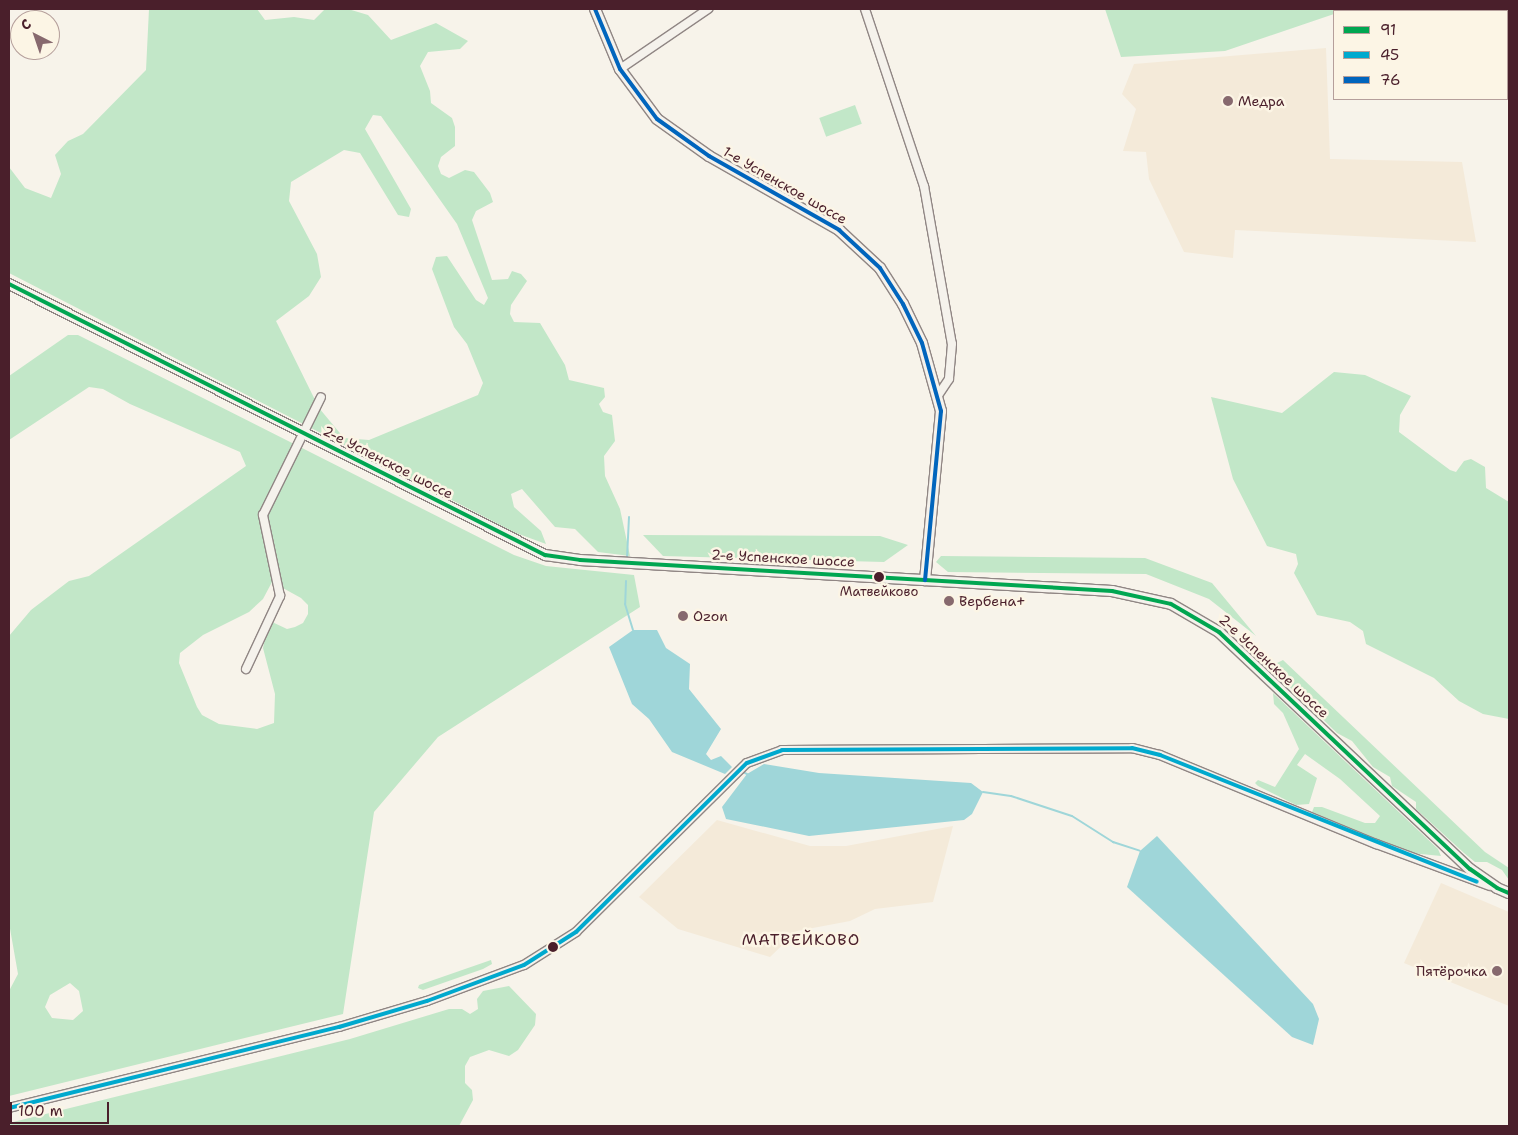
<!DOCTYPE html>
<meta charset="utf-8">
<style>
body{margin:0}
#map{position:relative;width:1518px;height:1135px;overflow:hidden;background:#f7f3ea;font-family:"Shantell Sans",sans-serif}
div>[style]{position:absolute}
.built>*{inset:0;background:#f4ead9}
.green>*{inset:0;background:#c2e7c8;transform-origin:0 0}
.water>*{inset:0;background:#9fd6d9}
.stream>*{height:2px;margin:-1px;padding:0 1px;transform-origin:1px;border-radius:1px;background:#9fd6d9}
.roads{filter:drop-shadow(1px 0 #908684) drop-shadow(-1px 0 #908684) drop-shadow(0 1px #908684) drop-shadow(0 -1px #908684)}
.minor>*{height:8px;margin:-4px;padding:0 4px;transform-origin:4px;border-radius:4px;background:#f5f2ec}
.major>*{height:10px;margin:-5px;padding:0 5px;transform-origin:5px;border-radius:5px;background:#f5f2ec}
.bus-1>*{height:4px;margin:-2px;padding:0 2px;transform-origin:2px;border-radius:2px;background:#00a651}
.bus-2>*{height:4px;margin:-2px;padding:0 2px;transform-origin:2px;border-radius:2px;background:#00a9ce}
.bus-3>*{height:4px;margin:-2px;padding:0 2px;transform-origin:2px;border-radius:2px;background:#0065bd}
.dots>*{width:14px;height:14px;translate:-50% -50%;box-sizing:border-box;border:2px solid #fcf5e5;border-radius:50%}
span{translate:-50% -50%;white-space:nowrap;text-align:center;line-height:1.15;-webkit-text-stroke:5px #fcf5e5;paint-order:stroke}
.bus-label{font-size:13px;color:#4a1f2b}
.poi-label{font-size:14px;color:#4a1f2b}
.left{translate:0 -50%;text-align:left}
.right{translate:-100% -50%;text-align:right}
.street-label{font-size:14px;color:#4a1f2b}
.quarter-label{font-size:16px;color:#4a1f2b;letter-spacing:1px}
.frame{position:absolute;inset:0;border:10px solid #4a1f2b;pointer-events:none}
.legend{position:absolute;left:1333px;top:10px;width:175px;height:90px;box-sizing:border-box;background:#fcf5e5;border:1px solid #b59f9b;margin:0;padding:6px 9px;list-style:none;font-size:15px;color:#4a1f2b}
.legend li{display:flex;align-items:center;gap:10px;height:25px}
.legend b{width:25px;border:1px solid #b59f9b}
.north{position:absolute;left:10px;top:10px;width:50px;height:50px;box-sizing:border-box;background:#fcf5e5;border:1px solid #b59f9b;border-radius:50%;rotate:319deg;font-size:14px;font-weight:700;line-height:20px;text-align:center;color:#4a1f2b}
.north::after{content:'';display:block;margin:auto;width:18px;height:22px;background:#87696e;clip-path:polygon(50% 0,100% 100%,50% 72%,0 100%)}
.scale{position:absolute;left:10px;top:1102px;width:99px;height:22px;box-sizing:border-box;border:2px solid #4a1f2b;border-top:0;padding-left:6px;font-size:15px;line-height:18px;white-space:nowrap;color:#4a1f2b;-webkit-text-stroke:4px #fcf5e5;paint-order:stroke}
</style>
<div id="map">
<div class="built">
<i style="clip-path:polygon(1326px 48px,1330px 159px,1462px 162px,1476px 242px,1235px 230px,1233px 258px,1184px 252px,1149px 179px,1146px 152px,1123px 151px,1136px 109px,1122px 94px,1134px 64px)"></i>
<i style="clip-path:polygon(717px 820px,810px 846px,846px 846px,953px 826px,933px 902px,875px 909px,850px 921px,797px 931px,770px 957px,678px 929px,639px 897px)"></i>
<i style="clip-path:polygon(1441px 883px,1509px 912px,1509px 1006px,1404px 963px)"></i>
</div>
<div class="green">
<i style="clip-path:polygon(evenodd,149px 9px,257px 9px,265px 20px,294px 17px,314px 20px,325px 9px,348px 9px,368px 15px,391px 40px,436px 23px,468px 41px,460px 49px,428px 52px,420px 66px,430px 91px,431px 103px,452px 118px,455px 127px,455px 146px,441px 157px,438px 166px,441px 174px,449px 178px,465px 170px,474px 172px,490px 193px,493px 202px,476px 211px,472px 220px,492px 280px,508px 279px,512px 271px,521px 274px,527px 281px,511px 305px,510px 314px,514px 322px,540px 323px,565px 365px,569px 380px,604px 388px,605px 397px,599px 404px,603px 412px,612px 415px,615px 441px,604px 456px,605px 476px,620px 509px,630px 556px,598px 552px,575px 529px,555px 527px,522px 489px,511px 494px,514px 507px,541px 531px,546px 544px,516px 533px,9px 273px,9px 167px,25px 188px,51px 198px,61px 174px,55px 155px,68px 141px,83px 134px,146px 70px,149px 9px,373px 115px,381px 116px,457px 224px,488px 298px,484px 305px,476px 300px,447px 256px,436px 257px,432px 269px,454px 327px,467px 344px,483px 383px,478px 395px,369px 440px,344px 438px,319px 408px,276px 321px,309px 296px,321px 277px,317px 254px,289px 201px,291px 182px,344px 150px,360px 153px,398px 215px,409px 217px,411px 209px,365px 129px,373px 115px)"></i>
<i style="clip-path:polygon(1105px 9px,1361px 9px,1334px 11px,1334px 14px,1225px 51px,1121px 57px)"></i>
<i style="left:855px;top:105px;width:20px;height:38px;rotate:70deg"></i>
<i style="clip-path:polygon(evenodd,68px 335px,78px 335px,514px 555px,546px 566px,634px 575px,640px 607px,438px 737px,374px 812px,343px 1014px,9px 1096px,9px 991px,18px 974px,9px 923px,9px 636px,31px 610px,69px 581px,89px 576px,246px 466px,240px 452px,130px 404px,103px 389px,89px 387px,9px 440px,9px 376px,68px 335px,272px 582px,301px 598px,308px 605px,308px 614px,303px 623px,295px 627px,287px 629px,270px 621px,267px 630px,263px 648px,275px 694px,274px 723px,257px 729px,219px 724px,202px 715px,197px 707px,179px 663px,180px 653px,203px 635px,249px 612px,263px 599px,272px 582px,68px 335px,70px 983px,79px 991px,83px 1011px,73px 1020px,52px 1018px,45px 1007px,50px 995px,70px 983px)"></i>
<i style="clip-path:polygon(1334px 372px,1365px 375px,1411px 396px,1400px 415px,1399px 432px,1450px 470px,1456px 472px,1464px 461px,1471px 459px,1485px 467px,1486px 488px,1509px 502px,1509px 719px,1483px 714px,1459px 701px,1434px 678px,1366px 644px,1363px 631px,1350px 622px,1317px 615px,1294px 573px,1298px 564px,1296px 554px,1267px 546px,1233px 479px,1211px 397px,1282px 413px)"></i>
<i style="clip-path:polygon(643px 535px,880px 536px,908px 545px,884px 562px,663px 556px)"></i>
<i style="clip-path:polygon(941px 556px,1145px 558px,1212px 583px,1256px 636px,1209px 599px,1146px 574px,948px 572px,936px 562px)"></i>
<i style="clip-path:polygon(1262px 660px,1277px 663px,1283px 660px,1485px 852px,1509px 868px,1509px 880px,1502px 870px,1487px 862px,1475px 862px,1464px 853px,1416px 809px,1416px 802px,1392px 786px,1390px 777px,1373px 767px,1352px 741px,1337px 733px)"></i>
<i style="clip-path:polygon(1273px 693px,1438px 849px,1441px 856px,1411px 853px,1312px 812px,1314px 807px,1322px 807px,1365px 823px,1375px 823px,1380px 816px,1340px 779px,1305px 754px,1297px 765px,1317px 778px,1309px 804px,1296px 805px,1258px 786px,1255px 783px,1258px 780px,1275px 787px,1299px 749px,1283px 713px,1274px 704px)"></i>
<i style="clip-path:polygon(491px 960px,492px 964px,483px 969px,423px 990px,418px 988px,419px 985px)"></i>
<i style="clip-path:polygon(509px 986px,536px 1014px,535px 1025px,518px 1050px,509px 1056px,489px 1050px,470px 1057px,465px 1066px,465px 1083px,472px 1090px,473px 1100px,459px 1126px,9px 1126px,9px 1123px,350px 1039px,449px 1009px,462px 1009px,470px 1014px,478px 1009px,477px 999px,483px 991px)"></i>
</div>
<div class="water">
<i style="clip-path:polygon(633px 630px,657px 630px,666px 648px,690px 664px,689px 689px,721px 729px,706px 754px,711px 760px,721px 756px,732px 767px,725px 774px,672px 752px,649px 719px,632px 704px,609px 647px)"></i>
<i style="clip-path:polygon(764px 764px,819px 773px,971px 783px,983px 792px,972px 814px,964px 820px,809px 836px,726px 819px,722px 807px,747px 774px)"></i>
<i style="clip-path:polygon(1157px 836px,1313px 1004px,1319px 1019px,1313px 1045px,1292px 1037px,1127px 887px,1140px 851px)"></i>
</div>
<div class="stream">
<i style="left:627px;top:558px;width:41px;rotate:-87.2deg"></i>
<i style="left:626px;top:581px;width:23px;rotate:92deg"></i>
<i style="left:625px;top:604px;width:27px;rotate:73deg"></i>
<i style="left:741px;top:771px;width:7px;rotate:27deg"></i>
<i style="left:983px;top:792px;width:28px;rotate:8deg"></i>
<i style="left:1011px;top:796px;width:64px;rotate:18.2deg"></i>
<i style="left:1072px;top:816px;width:49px;rotate:32.4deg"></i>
<i style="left:1113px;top:842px;width:28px;rotate:18deg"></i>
</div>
<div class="roads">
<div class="minor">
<i style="left:865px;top:9px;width:187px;rotate:71.6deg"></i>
<i style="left:924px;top:186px;width:160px;rotate:80deg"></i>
<i style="left:952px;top:344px;width:35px;rotate:95deg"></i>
<i style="left:949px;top:379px;width:18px;rotate:124deg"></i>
<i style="left:620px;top:69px;width:107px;rotate:-34.3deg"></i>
<i style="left:246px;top:669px;width:81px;rotate:-65deg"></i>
<i style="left:280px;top:596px;width:83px;rotate:-101.9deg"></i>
<i style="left:263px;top:515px;width:131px;rotate:-63.8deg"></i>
<i style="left:9px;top:1108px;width:340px;rotate:-13.8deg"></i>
<i style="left:339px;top:1027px;width:92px;rotate:-16.5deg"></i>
<i style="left:427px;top:1001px;width:103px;rotate:-20.4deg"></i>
<i style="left:524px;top:965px;width:62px;rotate:-32.4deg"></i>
<i style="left:576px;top:932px;width:240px;rotate:-44.7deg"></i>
<i style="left:747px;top:763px;width:37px;rotate:-20deg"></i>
<i style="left:782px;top:750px;width:350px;rotate:-0.3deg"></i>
<i style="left:1132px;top:748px;width:29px;rotate:14deg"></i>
<i style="left:1160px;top:755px;width:234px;rotate:22.4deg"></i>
<i style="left:1376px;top:844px;width:121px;rotate:20.2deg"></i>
</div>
<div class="major">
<i style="left:595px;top:9px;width:65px;rotate:67.4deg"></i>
<i style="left:620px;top:69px;width:62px;rotate:53.5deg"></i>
<i style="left:657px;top:119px;width:64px;rotate:35.4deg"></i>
<i style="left:709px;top:156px;width:150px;rotate:29.6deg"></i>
<i style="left:839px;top:230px;width:56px;rotate:42.8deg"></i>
<i style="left:880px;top:268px;width:43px;rotate:57.4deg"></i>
<i style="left:903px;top:304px;width:43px;rotate:64deg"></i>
<i style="left:922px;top:343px;width:71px;rotate:74.4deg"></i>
<i style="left:941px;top:411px;width:170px;rotate:95.4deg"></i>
<i style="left:9px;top:284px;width:601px;rotate:26.82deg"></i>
<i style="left:545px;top:555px;width:35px;rotate:8deg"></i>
<i style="left:580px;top:560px;width:533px;rotate:3.33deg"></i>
<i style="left:1112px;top:591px;width:60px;rotate:12.4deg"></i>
<i style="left:1171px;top:604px;width:56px;rotate:30.3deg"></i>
<i style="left:1219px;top:632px;width:345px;rotate:43.4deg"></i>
<i style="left:1470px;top:869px;width:33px;rotate:35deg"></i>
<i style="left:1497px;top:888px;width:13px;rotate:23deg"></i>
</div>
</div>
<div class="bus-1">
<i style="left:9px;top:284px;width:601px;rotate:26.82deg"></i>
<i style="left:545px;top:555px;width:35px;rotate:8deg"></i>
<i style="left:580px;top:560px;width:533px;rotate:3.33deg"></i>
<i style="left:1112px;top:591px;width:60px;rotate:12.4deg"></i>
<i style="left:1171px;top:604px;width:56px;rotate:30.3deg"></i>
<i style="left:1219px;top:632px;width:345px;rotate:43.4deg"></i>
<i style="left:1470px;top:869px;width:33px;rotate:35deg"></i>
<i style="left:1497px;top:888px;width:13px;rotate:23deg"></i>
</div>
<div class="bus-2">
<i style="left:9px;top:1108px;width:340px;rotate:-13.8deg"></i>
<i style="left:339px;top:1027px;width:92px;rotate:-16.5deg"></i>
<i style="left:427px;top:1001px;width:103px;rotate:-20.4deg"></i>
<i style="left:524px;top:965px;width:62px;rotate:-32.4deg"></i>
<i style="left:576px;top:932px;width:240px;rotate:-44.7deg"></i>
<i style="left:747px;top:763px;width:37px;rotate:-20deg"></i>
<i style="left:782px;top:750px;width:350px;rotate:-0.3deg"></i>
<i style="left:1132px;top:748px;width:29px;rotate:14deg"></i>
<i style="left:1160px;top:755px;width:341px;rotate:21.8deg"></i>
</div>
<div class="bus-3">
<i style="left:595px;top:9px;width:65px;rotate:67.4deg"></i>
<i style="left:620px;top:69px;width:62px;rotate:53.5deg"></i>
<i style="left:657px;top:119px;width:64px;rotate:35.4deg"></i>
<i style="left:709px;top:156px;width:150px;rotate:29.6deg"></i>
<i style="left:839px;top:230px;width:56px;rotate:42.8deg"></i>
<i style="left:880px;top:268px;width:43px;rotate:57.4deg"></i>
<i style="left:903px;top:304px;width:43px;rotate:64deg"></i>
<i style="left:922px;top:343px;width:71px;rotate:74.4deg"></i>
<i style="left:941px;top:411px;width:170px;rotate:95.4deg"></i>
</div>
<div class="dots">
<i style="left:1228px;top:101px;background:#87696e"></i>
<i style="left:879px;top:577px;background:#4a1f2b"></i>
<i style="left:949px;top:601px;background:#87696e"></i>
<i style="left:683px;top:616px;background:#87696e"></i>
<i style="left:553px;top:947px;background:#4a1f2b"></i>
<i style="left:1497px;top:971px;background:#87696e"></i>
</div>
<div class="bus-label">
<span style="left:879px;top:592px">Матвейково</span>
</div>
<div class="poi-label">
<span class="left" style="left:1238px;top:101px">Медра</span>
<span class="left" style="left:959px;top:601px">Вербена+</span>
<span class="left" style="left:693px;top:616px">Ozon</span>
<span class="right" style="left:1487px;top:971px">Пятёрочка</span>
</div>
<div class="street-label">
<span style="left:785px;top:185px;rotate:30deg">1-е Успенское шоссе</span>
<span style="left:388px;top:462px;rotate:27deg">2-е Успенское шоссе</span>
<span style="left:783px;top:558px;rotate:3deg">2-е Успенское шоссе</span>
<span style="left:1274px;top:666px;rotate:43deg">2-е Успенское шоссе</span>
</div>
<div class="quarter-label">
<span style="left:801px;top:940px">МАТВЕЙКОВО</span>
</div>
<div class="frame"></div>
<ul class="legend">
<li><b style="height:6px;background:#00a651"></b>91</li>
<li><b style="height:6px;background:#00a9ce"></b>45</li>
<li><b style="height:6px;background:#0065bd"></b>76</li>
</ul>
<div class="north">С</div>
<div class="scale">100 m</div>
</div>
